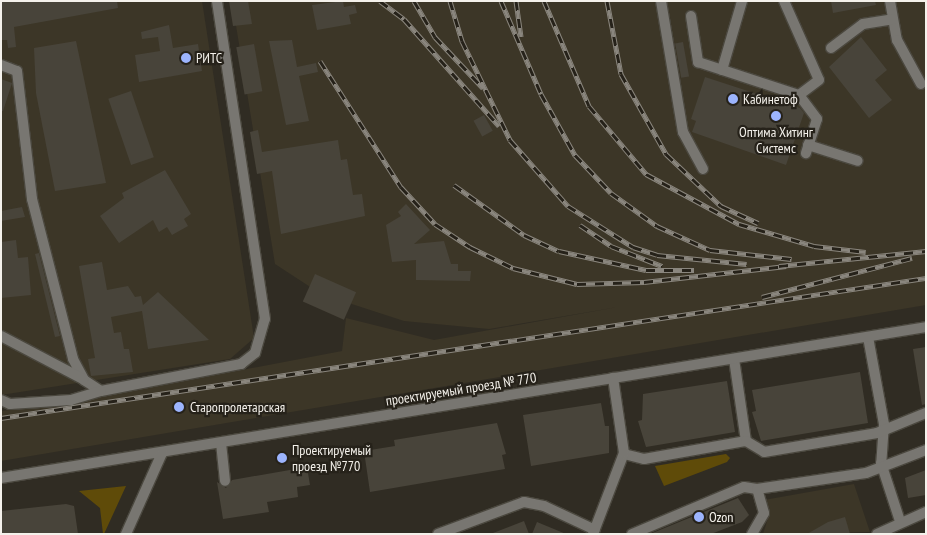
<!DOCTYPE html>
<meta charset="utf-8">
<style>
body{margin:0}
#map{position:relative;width:927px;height:535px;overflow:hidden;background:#302c23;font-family:"PT Sans Narrow",sans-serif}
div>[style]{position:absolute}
.built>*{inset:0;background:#3c3627}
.green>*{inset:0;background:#5f4b09}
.building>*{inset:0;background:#48443a;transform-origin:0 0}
.roads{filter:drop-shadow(1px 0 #4b483f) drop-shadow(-1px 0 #4b483f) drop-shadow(0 1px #4b483f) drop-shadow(0 -1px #4b483f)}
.minor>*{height:10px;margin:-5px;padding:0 5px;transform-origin:5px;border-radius:5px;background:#787671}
.rail>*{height:5px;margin-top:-2.5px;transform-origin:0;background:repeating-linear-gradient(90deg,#26221a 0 9px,#8a867e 0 18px);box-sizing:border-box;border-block:1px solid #8a867e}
.dots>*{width:14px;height:14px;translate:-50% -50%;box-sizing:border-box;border:2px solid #26221a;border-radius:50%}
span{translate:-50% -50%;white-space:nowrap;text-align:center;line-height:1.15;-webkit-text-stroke:4.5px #26221a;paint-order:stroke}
.poi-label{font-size:14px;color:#f4f1eb}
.left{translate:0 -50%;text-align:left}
.street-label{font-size:14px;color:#f4f1eb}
.frame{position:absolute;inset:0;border:2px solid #f4f1eb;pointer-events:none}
</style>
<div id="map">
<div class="built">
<i style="clip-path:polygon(1px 1px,202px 1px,254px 338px,230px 359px,1px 395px)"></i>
<i style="clip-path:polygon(232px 1px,926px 1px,926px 305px,1px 461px,1px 411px,78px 401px,342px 351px,346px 318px,434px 340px,618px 307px,489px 329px,404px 321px,321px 294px,275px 264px)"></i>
<i style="clip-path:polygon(854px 484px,870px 532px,763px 534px,769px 515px,764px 500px)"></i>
</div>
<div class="green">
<i style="clip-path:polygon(726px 454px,730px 458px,727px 462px,664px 486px,655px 466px)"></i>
<i style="clip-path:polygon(126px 486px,104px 534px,103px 534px,100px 508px,79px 491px)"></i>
</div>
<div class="building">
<i style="clip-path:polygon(1px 1px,117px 1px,118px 8px,14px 27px,16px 47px,8px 48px,7px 40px,2px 40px)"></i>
<i style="clip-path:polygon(229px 1px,248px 1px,252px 24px,233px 26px)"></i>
<i style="clip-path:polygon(343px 1px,344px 7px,355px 5px,357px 13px,349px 15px,351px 24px,317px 30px,312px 5px)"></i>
<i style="clip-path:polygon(831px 1px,875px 1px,876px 5px,833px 13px)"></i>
<i style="clip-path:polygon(169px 25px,173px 48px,198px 44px,202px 71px,139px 82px,135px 55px,160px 51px,158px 37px,142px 39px,141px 32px)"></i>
<i style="clip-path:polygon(861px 37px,887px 70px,875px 80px,892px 100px,869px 118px,829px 67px)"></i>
<i style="clip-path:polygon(292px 40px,297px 67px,316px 63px,318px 72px,299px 76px,309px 121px,286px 125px,269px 41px)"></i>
<i style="clip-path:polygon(76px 41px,106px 183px,55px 191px,36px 93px,34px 48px)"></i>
<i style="left:683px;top:42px;width:35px;height:8px;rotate:80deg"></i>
<i style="left:254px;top:44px;width:48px;height:18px;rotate:80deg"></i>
<i style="clip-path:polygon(705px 77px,800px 108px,804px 113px,786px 165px,692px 132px,696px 121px,691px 119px)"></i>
<i style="clip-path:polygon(1px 79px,12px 83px,3px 111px,1px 111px)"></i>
<i style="left:131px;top:91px;width:70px;height:24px;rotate:71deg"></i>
<i style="left:484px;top:115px;width:18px;height:12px;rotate:61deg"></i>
<i style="clip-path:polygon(258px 130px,262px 152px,338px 140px,341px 160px,347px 159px,353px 195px,362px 194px,365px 216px,281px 234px,272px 171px,257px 174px,250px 132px)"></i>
<i style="clip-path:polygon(165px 170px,191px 214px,184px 219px,188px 226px,172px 235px,167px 227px,159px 232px,153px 220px,119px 243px,100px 216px,124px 198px,122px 193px)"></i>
<i style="clip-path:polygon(406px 204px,430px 230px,414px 244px,444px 241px,451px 264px,458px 264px,458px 271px,471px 271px,470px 281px,416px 280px,416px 260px,392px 262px,386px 225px,401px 216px,398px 212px)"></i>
<i style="clip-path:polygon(22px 207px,25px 217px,1px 221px,1px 211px)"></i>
<i style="clip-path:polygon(16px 240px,18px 258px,28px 257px,31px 295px,1px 298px,1px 242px)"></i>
<i style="clip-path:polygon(39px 253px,60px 336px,55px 337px,35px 254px)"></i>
<i style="clip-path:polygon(102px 262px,107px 290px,128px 286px,135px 297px,141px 296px,143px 305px,158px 292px,209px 340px,148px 349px,142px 311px,111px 317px,114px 333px,121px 332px,124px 349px,129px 349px,133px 372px,91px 376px,88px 359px,95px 358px,79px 266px)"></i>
<i style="left:315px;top:274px;width:45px;height:30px;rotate:24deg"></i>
<i style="clip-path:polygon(926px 347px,926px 404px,922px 405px,913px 349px)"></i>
<i style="clip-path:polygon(860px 372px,868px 423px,761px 441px,752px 412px,756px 411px,752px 390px)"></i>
<i style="clip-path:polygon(727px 381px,735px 432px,646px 447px,638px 421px,642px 420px,643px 394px)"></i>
<i style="clip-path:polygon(601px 403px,605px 426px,609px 426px,609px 453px,531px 466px,523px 415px)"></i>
<i style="clip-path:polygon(497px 423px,506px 454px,502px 455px,505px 469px,370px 492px,364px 451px,395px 446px,394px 440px)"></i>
<i style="clip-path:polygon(307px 467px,310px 485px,297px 487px,298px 497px,267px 502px,269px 512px,223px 519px,217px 482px,226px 488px,232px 480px)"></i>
<i style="clip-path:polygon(926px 470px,926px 495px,908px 498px,905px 478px)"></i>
<i style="clip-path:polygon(738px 498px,749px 515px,742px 522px,711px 534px,650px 534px)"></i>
<i style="clip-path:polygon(66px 504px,74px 506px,78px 534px,1px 534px,1px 511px)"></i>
<i style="clip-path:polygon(845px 517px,850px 534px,807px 534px,828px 522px)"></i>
<i style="clip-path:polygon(524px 521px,529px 534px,493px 534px,493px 533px)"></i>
<i style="clip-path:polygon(537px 522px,566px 534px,532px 534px)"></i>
</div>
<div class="roads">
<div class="minor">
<i style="left:661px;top:1px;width:133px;rotate:80.5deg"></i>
<i style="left:683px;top:132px;width:42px;rotate:61.6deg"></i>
<i style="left:784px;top:1px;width:86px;rotate:66.1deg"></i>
<i style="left:819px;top:80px;width:25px;rotate:143deg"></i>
<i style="left:890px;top:1px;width:40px;rotate:80deg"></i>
<i style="left:897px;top:40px;width:50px;rotate:61.4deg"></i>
<i style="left:691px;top:16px;width:47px;rotate:81.3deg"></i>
<i style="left:698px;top:62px;width:106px;rotate:18.1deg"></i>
<i style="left:799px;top:95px;width:30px;rotate:53deg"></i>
<i style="left:817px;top:119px;width:36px;rotate:108deg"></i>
<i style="left:831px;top:48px;width:40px;rotate:-37deg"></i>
<i style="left:863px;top:24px;width:30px;rotate:-9deg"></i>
<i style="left:1px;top:65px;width:17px;rotate:21deg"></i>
<i style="left:17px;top:71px;width:129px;rotate:83.3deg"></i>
<i style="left:32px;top:199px;width:165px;rotate:75.6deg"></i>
<i style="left:73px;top:359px;width:24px;rotate:62deg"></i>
<i style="left:84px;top:380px;width:20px;rotate:33deg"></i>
<i style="left:101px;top:391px;width:143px;rotate:-10.9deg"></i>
<i style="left:241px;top:364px;width:18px;rotate:-38deg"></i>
<i style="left:255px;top:353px;width:35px;rotate:-74deg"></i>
<i style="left:265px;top:319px;width:322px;rotate:-98.6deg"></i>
<i style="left:722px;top:70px;width:72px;rotate:-73.8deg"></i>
<i style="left:808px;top:145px;width:52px;rotate:17.7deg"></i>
<i style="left:1px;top:336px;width:93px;rotate:27.7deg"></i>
<i style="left:868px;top:337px;width:88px;rotate:79.6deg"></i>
<i style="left:884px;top:424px;width:39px;rotate:94deg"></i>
<i style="left:881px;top:463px;width:61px;rotate:71.9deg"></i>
<i style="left:734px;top:359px;width:83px;rotate:81.7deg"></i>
<i style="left:1px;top:400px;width:10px;rotate:24deg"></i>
<i style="left:10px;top:404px;width:61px;rotate:-3.8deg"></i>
<i style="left:71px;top:400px;width:31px;rotate:-17deg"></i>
<i style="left:221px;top:443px;width:38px;rotate:84deg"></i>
<i style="left:624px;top:454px;width:21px;rotate:14deg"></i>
<i style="left:644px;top:459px;width:104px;rotate:-10deg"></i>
<i style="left:746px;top:441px;width:21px;rotate:31deg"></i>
<i style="left:764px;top:452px;width:115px;rotate:-9.5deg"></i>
<i style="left:877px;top:433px;width:53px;rotate:-22.2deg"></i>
<i style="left:1px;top:478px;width:937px;rotate:-9.27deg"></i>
<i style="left:126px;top:534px;width:89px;rotate:-66deg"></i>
<i style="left:438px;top:534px;width:92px;rotate:-20.4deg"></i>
<i style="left:524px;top:502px;width:20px;rotate:11deg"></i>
<i style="left:544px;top:506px;width:56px;rotate:25.2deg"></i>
<i style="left:593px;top:534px;width:87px;rotate:-69.1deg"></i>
<i style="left:624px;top:453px;width:76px;rotate:-98.3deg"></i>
<i style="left:632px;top:534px;width:121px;rotate:-22.8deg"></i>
<i style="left:744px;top:487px;width:13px;rotate:9deg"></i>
<i style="left:757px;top:489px;width:110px;rotate:-8.4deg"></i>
<i style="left:866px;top:473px;width:64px;rotate:-21deg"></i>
<i style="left:752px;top:534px;width:24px;rotate:-60deg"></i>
<i style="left:764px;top:513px;width:25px;rotate:-106deg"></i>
<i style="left:877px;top:534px;width:54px;rotate:-24.2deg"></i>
</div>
</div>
<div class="rail">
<i style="left:380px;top:1px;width:30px;rotate:37deg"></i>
<i style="left:404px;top:19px;width:143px;rotate:48.4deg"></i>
<i style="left:414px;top:1px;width:42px;rotate:59.7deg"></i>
<i style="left:435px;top:37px;width:70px;rotate:46.7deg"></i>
<i style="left:450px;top:1px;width:42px;rotate:73.3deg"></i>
<i style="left:462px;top:41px;width:110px;rotate:64.1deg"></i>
<i style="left:510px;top:140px;width:88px;rotate:48.7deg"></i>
<i style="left:568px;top:206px;width:77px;rotate:32.2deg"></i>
<i style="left:633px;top:247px;width:25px;rotate:18deg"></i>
<i style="left:657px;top:255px;width:90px;rotate:5.7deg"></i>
<i style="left:501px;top:1px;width:101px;rotate:66.7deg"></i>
<i style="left:541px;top:94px;width:70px;rotate:60.9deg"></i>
<i style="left:575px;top:155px;width:52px;rotate:46.5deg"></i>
<i style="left:611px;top:193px;width:57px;rotate:35.7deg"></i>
<i style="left:657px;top:226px;width:58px;rotate:24.4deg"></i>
<i style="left:710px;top:250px;width:82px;rotate:6.3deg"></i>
<i style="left:516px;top:1px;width:36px;rotate:82deg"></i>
<i style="left:544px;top:1px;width:114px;rotate:66.8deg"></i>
<i style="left:589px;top:106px;width:89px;rotate:50deg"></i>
<i style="left:646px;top:174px;width:106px;rotate:28.3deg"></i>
<i style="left:739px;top:224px;width:78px;rotate:16.3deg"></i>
<i style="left:814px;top:246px;width:52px;rotate:6.6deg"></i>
<i style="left:607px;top:1px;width:74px;rotate:79.1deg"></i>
<i style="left:621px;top:74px;width:92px;rotate:60.6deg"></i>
<i style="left:666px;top:154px;width:76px;rotate:43.4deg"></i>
<i style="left:721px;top:206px;width:41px;rotate:24.7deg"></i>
<i style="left:320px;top:61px;width:150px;rotate:57.3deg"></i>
<i style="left:401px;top:187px;width:50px;rotate:47.4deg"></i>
<i style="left:435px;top:224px;width:42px;rotate:33.3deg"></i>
<i style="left:470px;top:247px;width:48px;rotate:26deg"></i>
<i style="left:513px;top:268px;width:66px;rotate:14deg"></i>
<i style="left:577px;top:284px;width:67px;rotate:-1.7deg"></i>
<i style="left:644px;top:282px;width:143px;rotate:-6.4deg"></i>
<i style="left:454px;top:185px;width:86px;rotate:35.5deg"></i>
<i style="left:524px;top:235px;width:38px;rotate:25deg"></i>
<i style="left:559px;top:251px;width:89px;rotate:12.3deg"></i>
<i style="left:646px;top:270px;width:48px"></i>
<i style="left:580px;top:225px;width:37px;rotate:34deg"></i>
<i style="left:611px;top:246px;width:55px;rotate:21.4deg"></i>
<i style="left:779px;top:266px;width:148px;rotate:-5.8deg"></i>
<i style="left:762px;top:297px;width:155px;rotate:-14.6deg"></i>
<i style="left:1px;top:418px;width:936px;rotate:-8.61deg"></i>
</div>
<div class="dots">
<i style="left:186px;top:58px;background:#9cb4fd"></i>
<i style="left:733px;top:99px;background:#9cb4fd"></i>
<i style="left:776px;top:116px;background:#9cb4fd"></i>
<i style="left:179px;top:407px;background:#9cb4fd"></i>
<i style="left:282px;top:458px;background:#9cb4fd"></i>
<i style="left:699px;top:517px;background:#9cb4fd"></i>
</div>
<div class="poi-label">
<span class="left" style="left:196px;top:58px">РИТС</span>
<span class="left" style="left:743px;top:99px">Кабинетоф</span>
<span style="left:776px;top:140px">Оптима Хитинг<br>Системс</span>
<span class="left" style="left:190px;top:407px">Старопролетарская</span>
<span class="left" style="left:292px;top:458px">Проектируемый<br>проезд №770</span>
<span class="left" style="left:709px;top:517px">Ozon</span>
</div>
<div class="street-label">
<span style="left:461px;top:389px;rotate:-9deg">проектируемый проезд № 770</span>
</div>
<div class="frame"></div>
</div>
